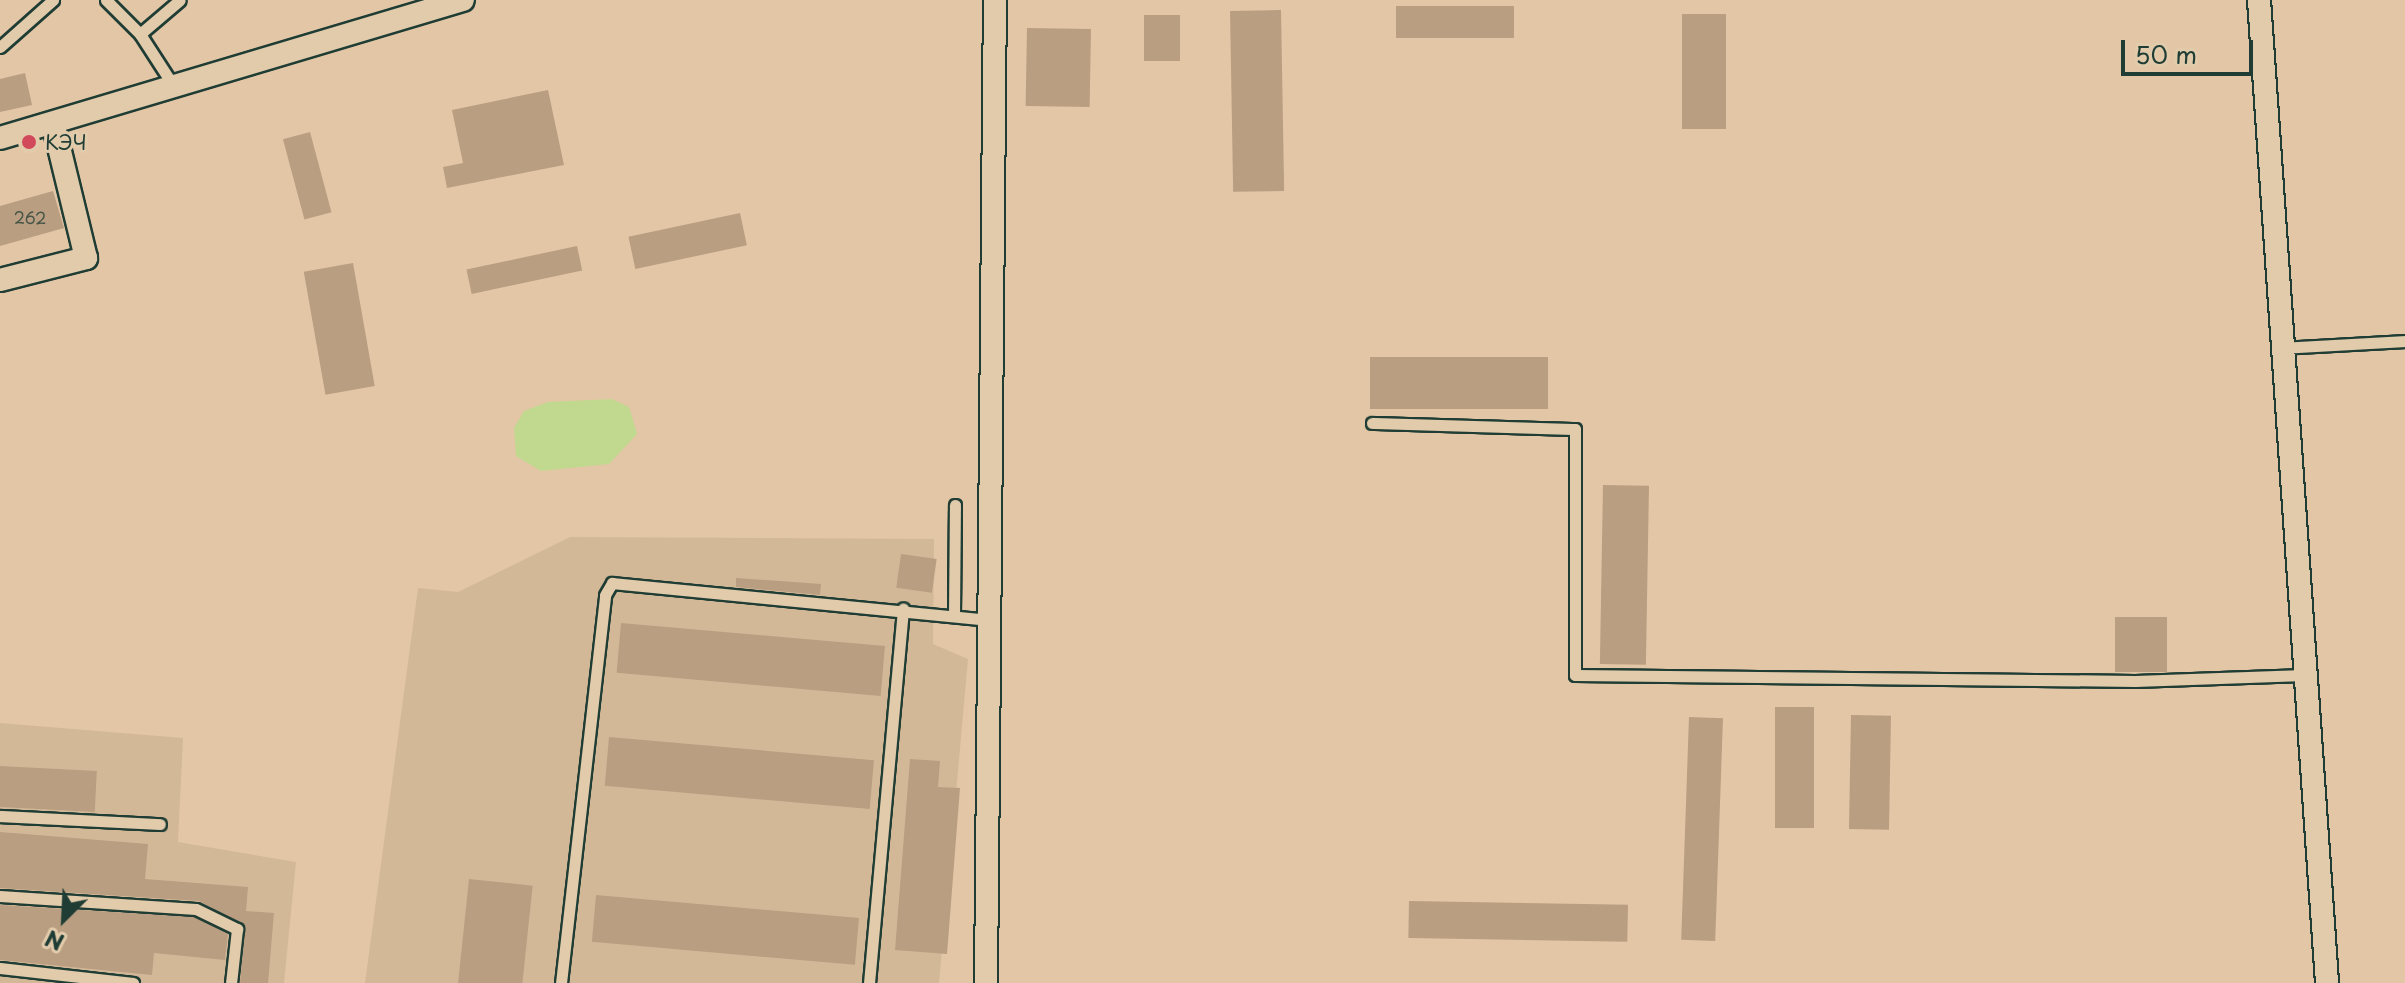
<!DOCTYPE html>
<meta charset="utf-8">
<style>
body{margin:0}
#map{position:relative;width:2405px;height:983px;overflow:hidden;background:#e3c6a5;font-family:"Playpen Sans",sans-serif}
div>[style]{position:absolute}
.built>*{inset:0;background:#d3b898}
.green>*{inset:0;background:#c0d98f}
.building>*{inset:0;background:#ba9e81;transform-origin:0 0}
.roads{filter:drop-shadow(2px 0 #1f3d34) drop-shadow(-2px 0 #1f3d34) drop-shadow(0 2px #1f3d34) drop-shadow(0 -2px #1f3d34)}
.service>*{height:11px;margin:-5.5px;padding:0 5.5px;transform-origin:5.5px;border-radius:5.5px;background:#e2cbab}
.minor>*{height:22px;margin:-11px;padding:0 11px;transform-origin:11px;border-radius:11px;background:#e2cbab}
.dots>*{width:22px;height:22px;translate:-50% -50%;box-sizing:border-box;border:4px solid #e2cbab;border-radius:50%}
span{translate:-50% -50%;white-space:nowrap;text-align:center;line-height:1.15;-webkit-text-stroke:6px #e2cbab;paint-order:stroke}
.number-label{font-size:16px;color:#465547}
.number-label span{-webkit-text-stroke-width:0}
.poi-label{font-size:20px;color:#1f3d34}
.left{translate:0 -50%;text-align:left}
.north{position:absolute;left:24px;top:879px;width:80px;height:80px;-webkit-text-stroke:6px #e2cbab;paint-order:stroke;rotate:204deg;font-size:22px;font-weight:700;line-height:32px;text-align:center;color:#1f3d34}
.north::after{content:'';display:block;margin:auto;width:28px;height:36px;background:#1f3d34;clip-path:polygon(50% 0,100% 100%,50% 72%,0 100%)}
.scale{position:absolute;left:2121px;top:40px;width:132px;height:36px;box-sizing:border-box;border:4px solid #1f3d34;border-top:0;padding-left:10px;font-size:24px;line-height:28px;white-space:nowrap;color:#1f3d34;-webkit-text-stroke:6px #e2cbab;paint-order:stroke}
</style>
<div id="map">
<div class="built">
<i style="clip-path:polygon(570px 537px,934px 539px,933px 644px,968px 659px,939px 983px,365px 983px,418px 588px,458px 592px)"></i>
<i style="clip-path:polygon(0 723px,183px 738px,178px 842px,296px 862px,284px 983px,0 983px)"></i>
</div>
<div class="green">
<i style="clip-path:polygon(612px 399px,629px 407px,637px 434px,609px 464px,541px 471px,516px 456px,514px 428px,524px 411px,548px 402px)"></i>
</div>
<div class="building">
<i style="left:1396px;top:6px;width:118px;height:32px"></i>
<i style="left:1281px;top:10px;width:181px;height:51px;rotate:89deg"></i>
<i style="left:1682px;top:14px;width:44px;height:115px"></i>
<i style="left:1144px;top:15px;width:36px;height:46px"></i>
<i style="left:1027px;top:28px;width:64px;height:78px;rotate:1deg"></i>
<i style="clip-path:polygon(25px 73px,32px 105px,0 112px,0 79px)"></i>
<i style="clip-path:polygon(548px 90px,564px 165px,447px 188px,443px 167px,463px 163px,452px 110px)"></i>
<i style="left:310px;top:132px;width:83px;height:28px;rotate:75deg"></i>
<i style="clip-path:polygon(53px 191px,64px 228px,0 246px,0 206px)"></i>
<i style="left:740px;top:213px;width:33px;height:114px;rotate:78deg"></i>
<i style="left:577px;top:246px;width:25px;height:113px;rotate:78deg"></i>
<i style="left:353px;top:263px;width:125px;height:50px;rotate:80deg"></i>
<i style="left:1370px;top:357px;width:178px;height:52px"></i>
<i style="left:1603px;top:485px;width:46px;height:179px;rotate:1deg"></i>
<i style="left:901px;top:554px;width:36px;height:34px;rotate:8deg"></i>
<i style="clip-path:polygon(736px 578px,821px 584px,820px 595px,736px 587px)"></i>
<i style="left:2115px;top:617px;width:52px;height:55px"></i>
<i style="left:621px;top:623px;width:265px;height:50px;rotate:5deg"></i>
<i style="left:1775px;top:707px;width:39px;height:121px"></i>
<i style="left:1851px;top:715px;width:40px;height:114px;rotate:1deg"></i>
<i style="left:1689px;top:717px;width:34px;height:223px;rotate:2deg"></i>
<i style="left:609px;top:737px;width:266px;height:49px;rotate:5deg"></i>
<i style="clip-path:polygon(910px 759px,940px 761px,938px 787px,960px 788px,947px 954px,895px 950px)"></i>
<i style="left:0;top:766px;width:97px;height:41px;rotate:3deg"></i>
<i style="clip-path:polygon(0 832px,148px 844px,145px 879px,248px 887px,246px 911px,274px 913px,268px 983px,240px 983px,245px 926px,199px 901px,0 888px)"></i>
<i style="left:469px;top:879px;width:64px;height:105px;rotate:6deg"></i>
<i style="left:596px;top:895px;width:264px;height:47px;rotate:5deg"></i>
<i style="left:1409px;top:901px;width:219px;height:37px;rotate:1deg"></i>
<i style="clip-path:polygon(0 905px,194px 917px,228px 934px,225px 960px,154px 953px,152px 975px,0 960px)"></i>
</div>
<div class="roads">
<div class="service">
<i style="left:106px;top:0;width:48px;rotate:45deg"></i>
<i style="left:140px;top:34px;width:61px;rotate:57.1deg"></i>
<i style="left:140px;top:34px;width:52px;rotate:-40.4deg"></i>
<i style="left:0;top:47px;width:71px;rotate:-41.6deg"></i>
<i style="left:2281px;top:348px;width:124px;rotate:-3.2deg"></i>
<i style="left:1372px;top:423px;width:203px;rotate:1.7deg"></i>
<i style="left:1575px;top:429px;width:246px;rotate:90deg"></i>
<i style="left:1575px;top:675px;width:560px;rotate:0.61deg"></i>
<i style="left:2135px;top:681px;width:169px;rotate:-2deg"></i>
<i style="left:954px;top:615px;width:110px;rotate:-89.5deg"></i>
<i style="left:0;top:816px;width:160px;rotate:2.9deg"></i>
<i style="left:0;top:896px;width:196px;rotate:3.8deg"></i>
<i style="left:196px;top:909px;width:46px;rotate:26deg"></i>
<i style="left:237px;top:929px;width:54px;rotate:96.3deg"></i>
<i style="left:0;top:968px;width:134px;rotate:6.4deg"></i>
<i style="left:561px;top:983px;width:390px;rotate:-83.5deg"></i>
<i style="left:605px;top:595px;width:14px;rotate:-60deg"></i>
<i style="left:612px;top:583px;width:379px;rotate:5.6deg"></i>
<i style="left:869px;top:983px;width:376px;rotate:-84.8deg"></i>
</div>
<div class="minor">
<i style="left:2259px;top:0;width:985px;rotate:86.04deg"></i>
<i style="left:0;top:138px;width:483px;rotate:-16.6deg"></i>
<i style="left:0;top:280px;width:89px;rotate:-14.3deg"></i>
<i style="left:86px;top:258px;width:139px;rotate:-103.7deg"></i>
<i style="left:986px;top:983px;width:983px;rotate:-89.48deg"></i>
</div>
</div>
<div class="dots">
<i style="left:29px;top:142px;background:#d1495b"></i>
</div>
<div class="number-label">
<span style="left:30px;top:217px">262</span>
</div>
<div class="poi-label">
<span class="left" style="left:45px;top:142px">КЭЧ</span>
</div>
<div class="north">N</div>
<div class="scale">50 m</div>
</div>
